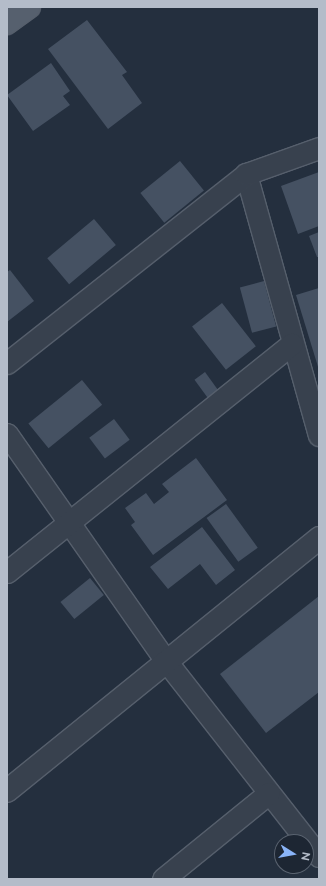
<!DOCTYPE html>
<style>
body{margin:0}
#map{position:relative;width:326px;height:886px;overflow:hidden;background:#242f3e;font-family:Raleway,sans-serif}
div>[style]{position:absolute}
.building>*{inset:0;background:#455162;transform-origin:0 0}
.roads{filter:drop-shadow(1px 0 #565f6c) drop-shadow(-1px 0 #565f6c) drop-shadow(0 1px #565f6c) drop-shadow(0 -1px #565f6c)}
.minor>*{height:21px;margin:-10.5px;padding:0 10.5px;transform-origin:10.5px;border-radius:10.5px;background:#38414e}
.tertiary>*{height:22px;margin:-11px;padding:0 11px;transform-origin:11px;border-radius:11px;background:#38414e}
.primary>*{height:22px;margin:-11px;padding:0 11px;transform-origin:11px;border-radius:11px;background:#56606e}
span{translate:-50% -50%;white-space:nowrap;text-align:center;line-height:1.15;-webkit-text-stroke:3.5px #1d2633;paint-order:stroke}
.frame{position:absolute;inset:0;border:8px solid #b4bcc9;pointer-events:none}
.north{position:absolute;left:274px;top:834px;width:40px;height:40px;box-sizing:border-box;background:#1d2633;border:1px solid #59626f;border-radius:50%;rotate:101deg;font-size:11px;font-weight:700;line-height:16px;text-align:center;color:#b4bcc9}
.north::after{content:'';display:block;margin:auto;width:14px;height:18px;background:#8ab4f8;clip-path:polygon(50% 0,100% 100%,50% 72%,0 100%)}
</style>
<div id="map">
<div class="building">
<i style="clip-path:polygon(87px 20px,127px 72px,122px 75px,142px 103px,108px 129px,48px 49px)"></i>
<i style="clip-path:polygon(51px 63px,70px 91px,63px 96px,70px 105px,33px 131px,7px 95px)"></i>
<i style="left:180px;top:161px;width:38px;height:51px;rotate:51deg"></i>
<i style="clip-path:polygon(319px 172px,319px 226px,298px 234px,281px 186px)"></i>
<i style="left:94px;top:219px;width:34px;height:61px;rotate:50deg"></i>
<i style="clip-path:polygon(319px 232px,319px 257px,317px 257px,309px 236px)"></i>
<i style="clip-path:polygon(10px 270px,34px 301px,7px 322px,7px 272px)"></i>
<i style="left:264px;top:281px;width:47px;height:25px;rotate:75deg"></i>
<i style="clip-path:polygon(319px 288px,319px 370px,296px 295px)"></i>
<i style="left:222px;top:303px;width:55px;height:38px;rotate:52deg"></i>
<i style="left:205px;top:372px;width:24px;height:13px;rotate:54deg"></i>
<i style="left:82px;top:380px;width:32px;height:69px;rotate:51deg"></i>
<i style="left:114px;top:419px;width:26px;height:31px;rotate:53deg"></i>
<i style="clip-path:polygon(196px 458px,227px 500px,153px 555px,131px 525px,135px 522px,125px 508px,146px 493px,154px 504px,169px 492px,162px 484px)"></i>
<i style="left:226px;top:504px;width:54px;height:24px;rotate:54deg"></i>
<i style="clip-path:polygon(202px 527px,235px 570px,216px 585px,200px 564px,168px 589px,150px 567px)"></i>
<i style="left:90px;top:578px;width:22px;height:38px;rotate:51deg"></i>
<i style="clip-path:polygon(319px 596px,319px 692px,266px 733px,220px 674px)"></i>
</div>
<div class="roads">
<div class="minor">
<i style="left:246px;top:174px;width:271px;rotate:74.4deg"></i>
<i style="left:7px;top:363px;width:305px;rotate:-38.3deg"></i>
<i style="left:246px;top:174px;width:77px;rotate:-19.6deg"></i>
<i style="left:7px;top:434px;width:277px;rotate:55deg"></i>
<i style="left:166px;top:661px;width:248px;rotate:51.9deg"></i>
<i style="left:7px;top:572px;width:365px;rotate:-38.7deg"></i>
<i style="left:163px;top:879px;width:136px;rotate:-39.1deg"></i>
</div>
<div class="tertiary">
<i style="left:7px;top:791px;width:402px;rotate:-39deg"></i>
</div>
<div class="primary">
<i style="left:7px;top:23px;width:27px;rotate:-36deg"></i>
</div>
</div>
<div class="frame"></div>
<div class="north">N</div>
</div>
